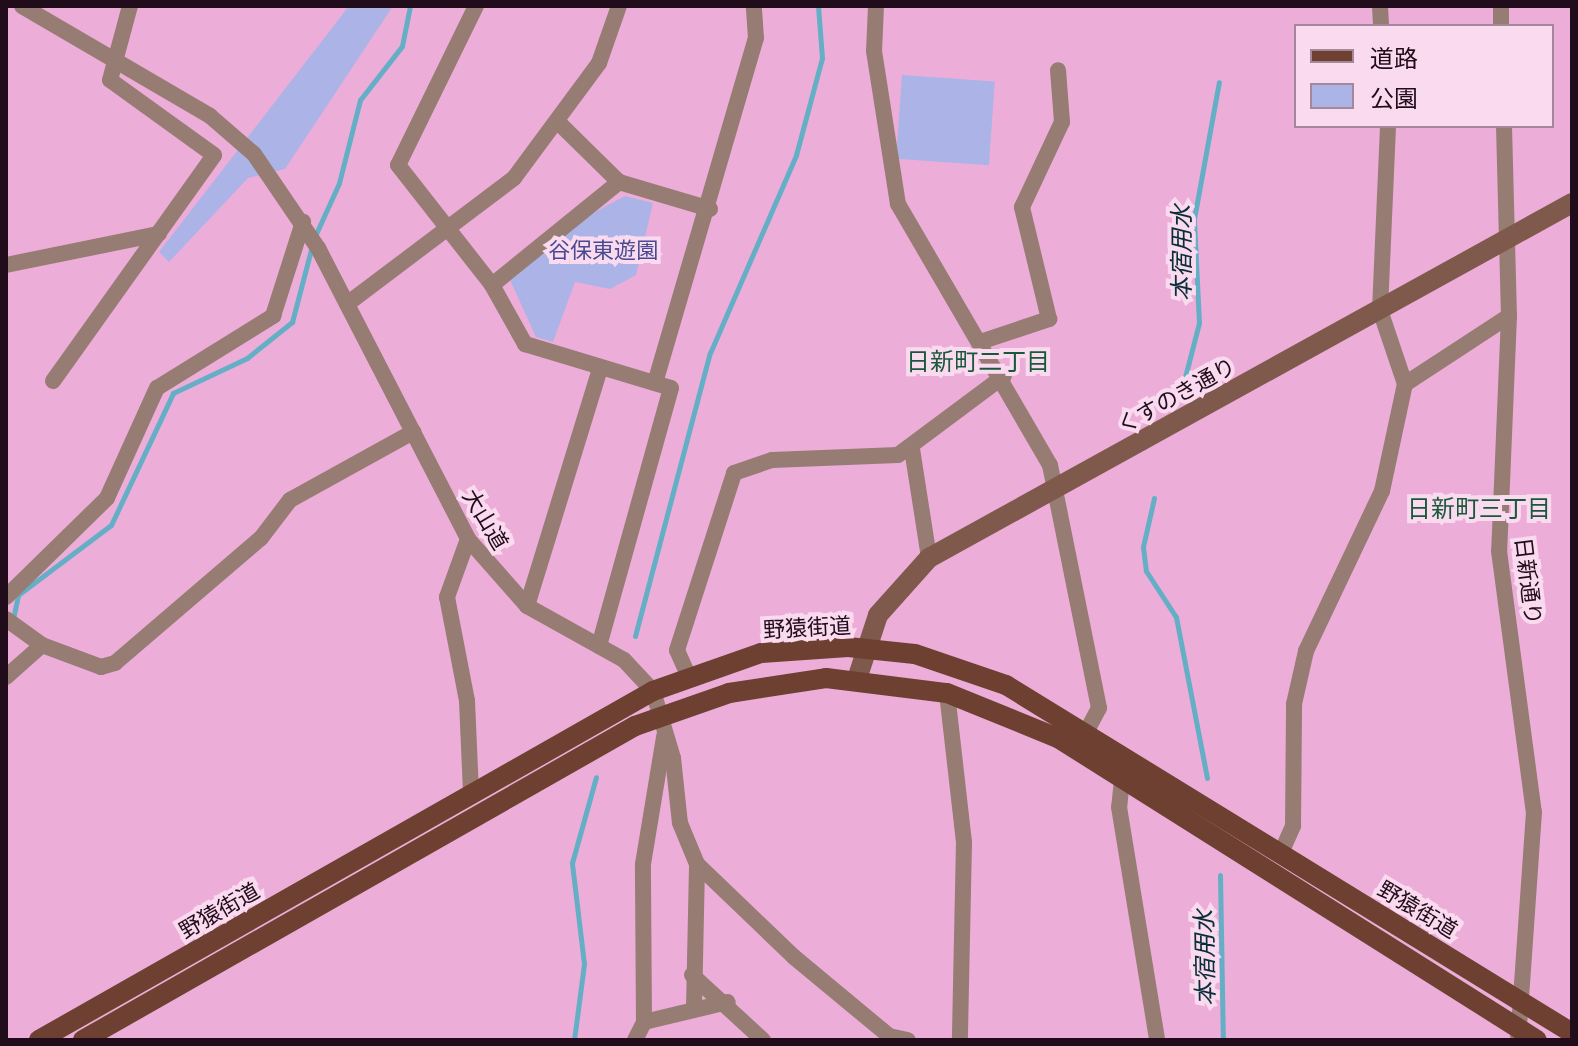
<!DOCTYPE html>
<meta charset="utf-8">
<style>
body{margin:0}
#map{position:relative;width:1578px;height:1046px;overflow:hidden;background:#ecaed8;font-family:"Open Sans","Noto Sans JP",sans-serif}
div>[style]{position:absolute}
.green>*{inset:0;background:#acb3e7;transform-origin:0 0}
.stream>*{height:5px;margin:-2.5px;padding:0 2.5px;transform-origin:2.5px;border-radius:2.5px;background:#64afc5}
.street>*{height:16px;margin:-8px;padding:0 8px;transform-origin:8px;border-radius:8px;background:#977c73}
.secondary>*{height:20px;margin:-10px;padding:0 10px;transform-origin:10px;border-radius:10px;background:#80594d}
.primary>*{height:20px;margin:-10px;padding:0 10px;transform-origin:10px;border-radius:10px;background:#6e4031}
span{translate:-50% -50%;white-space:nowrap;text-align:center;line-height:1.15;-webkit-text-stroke:8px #fadaef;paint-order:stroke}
.park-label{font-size:22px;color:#484b90}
.street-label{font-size:22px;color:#210c1b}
.water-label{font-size:24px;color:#092e38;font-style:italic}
.neighbourhood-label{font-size:24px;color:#1a583b}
.frame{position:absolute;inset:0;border:8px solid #210c1b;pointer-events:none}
.legend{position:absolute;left:1294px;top:24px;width:260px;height:104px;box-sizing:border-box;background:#fadaef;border:2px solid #a3889a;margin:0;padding:10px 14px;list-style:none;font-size:24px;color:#210c1b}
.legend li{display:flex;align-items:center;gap:16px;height:40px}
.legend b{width:40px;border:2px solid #a3889a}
</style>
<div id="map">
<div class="green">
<i style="clip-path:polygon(349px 6px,393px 6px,285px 169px,248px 178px,169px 262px,159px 252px)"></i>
<i style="left:902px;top:75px;width:93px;height:84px;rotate:4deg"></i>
<i style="clip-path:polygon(625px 196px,653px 203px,636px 275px,610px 289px,575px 282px,553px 342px,536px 337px,510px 280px,589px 215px)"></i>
</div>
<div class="stream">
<i style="left:315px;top:236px;width:58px;rotate:-65.6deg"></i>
<i style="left:339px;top:183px;width:86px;rotate:-75.8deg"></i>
<i style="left:360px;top:100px;width:68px;rotate:-52.1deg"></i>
<i style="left:402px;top:46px;width:41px;rotate:-78.7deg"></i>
<i style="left:1185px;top:377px;width:56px;rotate:-75.5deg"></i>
<i style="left:1199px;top:323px;width:104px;rotate:-92.8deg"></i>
<i style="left:1194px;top:219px;width:139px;rotate:-79.7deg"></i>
<i style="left:1154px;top:498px;width:50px;rotate:102.7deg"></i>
<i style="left:1143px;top:547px;width:24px;rotate:83deg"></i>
<i style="left:1146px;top:571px;width:55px;rotate:56.9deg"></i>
<i style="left:1176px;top:617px;width:164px;rotate:79.1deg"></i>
<i style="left:13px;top:619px;width:25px;rotate:-78deg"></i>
<i style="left:18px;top:595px;width:116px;rotate:-37deg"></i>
<i style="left:111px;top:525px;width:146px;rotate:-64.8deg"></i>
<i style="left:173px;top:393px;width:82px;rotate:-25.3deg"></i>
<i style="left:247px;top:358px;width:58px;rotate:-38.7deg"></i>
<i style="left:292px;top:322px;width:79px;rotate:-75.3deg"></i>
<i style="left:635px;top:636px;width:293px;rotate:-75.2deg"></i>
<i style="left:710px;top:353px;width:216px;rotate:-66.5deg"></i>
<i style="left:796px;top:155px;width:100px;rotate:-75deg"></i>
<i style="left:822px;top:58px;width:52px;rotate:-94.4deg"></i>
<i style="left:1220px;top:875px;width:165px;rotate:89deg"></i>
<i style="left:574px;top:1040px;width:77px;rotate:-82.5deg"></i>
<i style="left:584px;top:964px;width:102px;rotate:-96.8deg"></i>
<i style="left:572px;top:863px;width:89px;rotate:-74.4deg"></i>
</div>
<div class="street">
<i style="left:22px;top:6px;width:218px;rotate:30.3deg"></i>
<i style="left:210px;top:116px;width:58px;rotate:40.8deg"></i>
<i style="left:254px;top:154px;width:114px;rotate:55.8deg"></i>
<i style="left:318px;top:248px;width:327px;rotate:62.7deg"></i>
<i style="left:468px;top:539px;width:89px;rotate:48.6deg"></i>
<i style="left:527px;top:606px;width:111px;rotate:29.1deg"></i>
<i style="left:624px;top:660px;width:42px;rotate:46.9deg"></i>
<i style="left:653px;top:691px;width:70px;rotate:73.4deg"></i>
<i style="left:673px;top:758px;width:65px;rotate:83.9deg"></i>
<i style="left:680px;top:823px;width:44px;rotate:67.5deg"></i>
<i style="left:697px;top:864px;width:134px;rotate:43.8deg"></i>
<i style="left:794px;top:957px;width:124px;rotate:39.7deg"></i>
<i style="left:889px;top:1036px;width:19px;rotate:12deg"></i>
<i style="left:476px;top:6px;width:177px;rotate:116.1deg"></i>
<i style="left:398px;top:165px;width:152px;rotate:51.9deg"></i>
<i style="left:492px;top:285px;width:68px;rotate:60.8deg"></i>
<i style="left:525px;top:344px;width:152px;rotate:16.8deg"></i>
<i style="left:671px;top:388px;width:268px;rotate:105.6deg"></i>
<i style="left:876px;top:6px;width:45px;rotate:92.5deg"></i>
<i style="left:874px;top:51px;width:155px;rotate:81.1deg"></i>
<i style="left:898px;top:204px;width:302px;rotate:59.8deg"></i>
<i style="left:1050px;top:465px;width:248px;rotate:78.6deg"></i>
<i style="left:1099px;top:708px;width:27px;rotate:118deg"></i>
<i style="left:1380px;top:6px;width:20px;rotate:87deg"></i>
<i style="left:1501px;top:6px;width:20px;rotate:90deg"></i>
<i style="left:560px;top:124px;width:83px;rotate:44.5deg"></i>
<i style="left:619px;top:182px;width:95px;rotate:16.5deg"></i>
<i style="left:1504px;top:126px;width:190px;rotate:88.5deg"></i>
<i style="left:1509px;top:316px;width:235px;rotate:92.4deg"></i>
<i style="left:1499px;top:551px;width:263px;rotate:82.4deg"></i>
<i style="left:1534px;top:812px;width:229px;rotate:94deg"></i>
<i style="left:6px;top:265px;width:156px;rotate:-11.5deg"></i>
<i style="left:492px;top:285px;width:164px;rotate:-39deg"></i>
<i style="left:347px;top:304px;width:209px;rotate:-37deg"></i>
<i style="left:514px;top:178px;width:143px;rotate:-53.5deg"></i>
<i style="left:599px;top:63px;width:60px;rotate:-70.7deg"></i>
<i style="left:983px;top:341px;width:70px;rotate:-18.4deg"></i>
<i style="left:1049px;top:319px;width:115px;rotate:-103.6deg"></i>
<i style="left:1022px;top:207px;width:94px;rotate:-64.8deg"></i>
<i style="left:1062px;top:122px;width:52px;rotate:-94.4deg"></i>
<i style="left:53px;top:381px;width:277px;rotate:-54.5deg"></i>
<i style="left:214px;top:155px;width:128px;rotate:-144.2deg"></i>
<i style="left:110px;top:80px;width:77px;rotate:-74.9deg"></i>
<i style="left:655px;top:383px;width:359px;rotate:-73.7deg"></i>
<i style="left:756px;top:38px;width:32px;rotate:-94deg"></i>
<i style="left:1405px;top:384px;width:124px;rotate:-33.2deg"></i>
<i style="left:912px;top:449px;width:110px;rotate:81.1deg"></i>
<i style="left:468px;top:539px;width:62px;rotate:109.9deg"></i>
<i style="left:447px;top:597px;width:106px;rotate:79.1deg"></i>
<i style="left:467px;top:701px;width:92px;rotate:87.5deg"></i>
<i style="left:6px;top:597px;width:141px;rotate:-44.4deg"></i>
<i style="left:107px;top:498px;width:121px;rotate:-65.6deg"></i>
<i style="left:157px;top:388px;width:137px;rotate:-31.8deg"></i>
<i style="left:273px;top:316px;width:99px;rotate:-72.3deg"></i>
<i style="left:527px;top:606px;width:249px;rotate:-72.9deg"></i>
<i style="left:6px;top:619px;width:44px;rotate:35.8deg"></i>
<i style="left:42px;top:645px;width:63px;rotate:20.4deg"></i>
<i style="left:101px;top:667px;width:15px;rotate:-16deg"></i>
<i style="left:115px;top:663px;width:192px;rotate:-40.6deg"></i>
<i style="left:261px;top:538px;width:48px;rotate:-52.7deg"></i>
<i style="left:290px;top:500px;width:141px;rotate:-28.9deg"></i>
<i style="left:688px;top:675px;width:27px;rotate:-114deg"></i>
<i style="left:677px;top:650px;width:186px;rotate:-72.1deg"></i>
<i style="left:734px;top:473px;width:40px;rotate:-18.9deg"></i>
<i style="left:772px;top:460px;width:126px;rotate:-2.3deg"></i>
<i style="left:898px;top:455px;width:132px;rotate:-36.7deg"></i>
<i style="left:6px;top:677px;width:48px;rotate:-41.6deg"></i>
<i style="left:947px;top:693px;width:150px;rotate:83.5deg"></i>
<i style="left:964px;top:842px;width:198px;rotate:91.2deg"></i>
<i style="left:1122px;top:780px;width:27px;rotate:96deg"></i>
<i style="left:1119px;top:807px;width:236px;rotate:80.7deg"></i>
<i style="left:1281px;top:853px;width:30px;rotate:-66deg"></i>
<i style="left:1293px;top:826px;width:122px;rotate:-89.5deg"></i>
<i style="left:1294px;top:704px;width:54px;rotate:-77.2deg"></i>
<i style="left:1306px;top:651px;width:177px;rotate:-64.6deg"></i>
<i style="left:1382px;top:491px;width:109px;rotate:-77.9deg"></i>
<i style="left:1405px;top:384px;width:78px;rotate:-108.7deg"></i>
<i style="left:1380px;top:310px;width:184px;rotate:-87.5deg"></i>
<i style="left:692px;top:975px;width:96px;rotate:42.5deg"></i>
<i style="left:694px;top:1009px;width:145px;rotate:-88.8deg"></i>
<i style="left:644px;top:1022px;width:86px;rotate:-13.4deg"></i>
<i style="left:635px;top:1040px;width:20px;rotate:-63deg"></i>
<i style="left:644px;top:1022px;width:158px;rotate:-90.4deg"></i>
<i style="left:643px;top:864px;width:129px;rotate:-80.6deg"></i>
</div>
<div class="secondary">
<i style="left:857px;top:679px;width:67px;rotate:-71.8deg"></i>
<i style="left:878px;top:615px;width:76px;rotate:-48.2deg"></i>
<i style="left:929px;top:558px;width:734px;rotate:-28.9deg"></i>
</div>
<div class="primary">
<i style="left:39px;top:1040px;width:706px;rotate:-29.61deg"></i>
<i style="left:653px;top:691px;width:114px;rotate:-19.4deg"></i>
<i style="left:761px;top:653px;width:87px;rotate:-3.9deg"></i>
<i style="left:848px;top:647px;width:67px;rotate:6deg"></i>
<i style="left:915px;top:654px;width:96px;rotate:18.8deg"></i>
<i style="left:1006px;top:685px;width:664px;rotate:31.58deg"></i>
<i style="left:83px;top:1040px;width:635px;rotate:-29.63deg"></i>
<i style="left:635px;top:726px;width:100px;rotate:-19.3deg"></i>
<i style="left:729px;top:693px;width:98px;rotate:-8.8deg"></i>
<i style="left:826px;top:678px;width:122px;rotate:7.1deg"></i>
<i style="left:947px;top:693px;width:120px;rotate:22.1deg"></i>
<i style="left:1058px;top:738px;width:566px;rotate:32.23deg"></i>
</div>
<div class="park-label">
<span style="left:603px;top:250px">谷保東遊園</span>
</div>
<div class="street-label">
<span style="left:1176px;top:395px;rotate:-29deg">くすのき通り</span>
<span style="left:486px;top:519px;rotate:59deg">大山道</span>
<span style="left:1529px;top:581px;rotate:83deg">日新通り</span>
<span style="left:807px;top:627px;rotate:-3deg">野猿街道</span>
<span style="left:1418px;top:909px;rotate:31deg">野猿街道</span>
<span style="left:219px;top:910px;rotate:-30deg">野猿街道</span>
</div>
<div class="water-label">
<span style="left:1181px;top:253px;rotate:-90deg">本宿用水</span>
<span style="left:1204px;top:958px;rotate:-91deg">本宿用水</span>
</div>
<div class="neighbourhood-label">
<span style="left:978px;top:361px">日新町二丁目</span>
<span style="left:1479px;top:508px">日新町三丁目</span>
</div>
<div class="frame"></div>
<ul class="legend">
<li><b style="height:10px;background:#6e4031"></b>道路</li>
<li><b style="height:22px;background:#acb3e7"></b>公園</li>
</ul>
</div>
